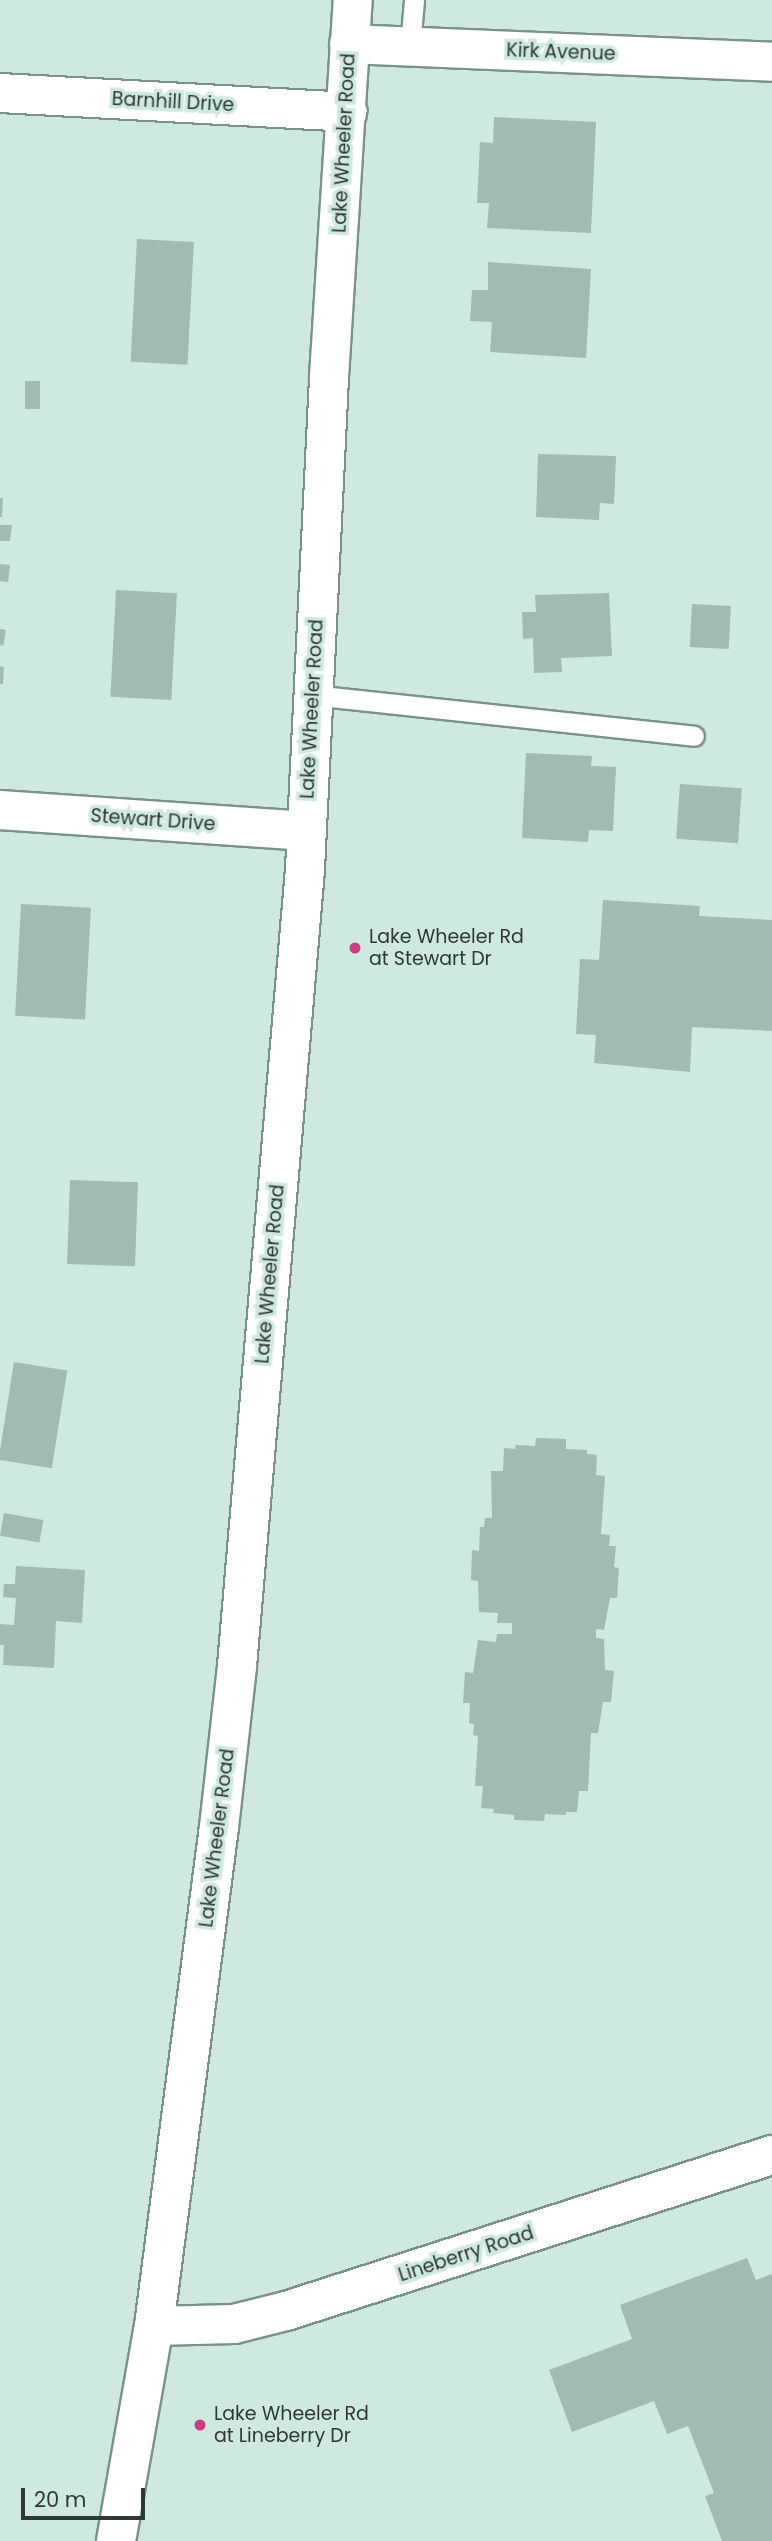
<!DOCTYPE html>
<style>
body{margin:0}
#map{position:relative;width:772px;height:2541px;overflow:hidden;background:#cfe8e0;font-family:Poppins,sans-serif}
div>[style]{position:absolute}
.building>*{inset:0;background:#a2bab2;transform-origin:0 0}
.roads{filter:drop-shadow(2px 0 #7b928a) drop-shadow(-2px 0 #7b928a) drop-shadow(0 2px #7b928a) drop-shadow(0 -2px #7b928a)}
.lane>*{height:19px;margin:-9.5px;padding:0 9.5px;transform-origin:9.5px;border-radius:9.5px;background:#fff}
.street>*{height:38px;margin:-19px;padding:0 19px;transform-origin:19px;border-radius:19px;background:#fff}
.secondary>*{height:38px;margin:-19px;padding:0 19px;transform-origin:19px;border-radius:19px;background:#fff}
.dots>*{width:19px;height:19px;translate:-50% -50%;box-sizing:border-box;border:4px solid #cfe8e0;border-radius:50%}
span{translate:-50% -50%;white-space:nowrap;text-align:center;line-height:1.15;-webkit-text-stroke:7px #cfe8e0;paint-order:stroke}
.street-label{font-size:19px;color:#2e3835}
.poi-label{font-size:19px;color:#2e3835}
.left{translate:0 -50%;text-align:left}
.scale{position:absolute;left:21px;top:2488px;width:124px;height:32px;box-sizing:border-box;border:4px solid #2e3835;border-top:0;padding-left:9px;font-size:21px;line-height:24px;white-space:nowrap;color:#2e3835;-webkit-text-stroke:5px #cfe8e0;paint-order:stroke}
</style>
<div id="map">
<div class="building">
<i style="clip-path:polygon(494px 117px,596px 122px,591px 233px,487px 228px,489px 203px,477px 203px,480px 142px,493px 143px)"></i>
<i style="left:137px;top:239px;width:57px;height:123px;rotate:3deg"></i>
<i style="clip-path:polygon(488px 262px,591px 269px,586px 358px,490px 352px,492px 322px,470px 321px,472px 290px,488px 290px)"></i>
<i style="left:25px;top:381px;width:15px;height:28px"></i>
<i style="clip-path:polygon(538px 454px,616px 456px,614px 504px,600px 503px,599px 520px,536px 517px)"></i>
<i style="clip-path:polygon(0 498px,3px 498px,2px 517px,0 517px)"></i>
<i style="clip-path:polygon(0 525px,12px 525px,10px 541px,0 541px)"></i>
<i style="left:0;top:564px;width:10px;height:17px;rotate:6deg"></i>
<i style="left:116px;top:590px;width:61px;height:107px;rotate:3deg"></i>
<i style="clip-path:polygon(609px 593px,612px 656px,561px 658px,562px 672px,534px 673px,533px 638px,523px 639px,522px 612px,536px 612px,535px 595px)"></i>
<i style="left:692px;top:604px;width:39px;height:43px;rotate:3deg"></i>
<i style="left:0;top:629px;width:6px;height:16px;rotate:9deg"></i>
<i style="clip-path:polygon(0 666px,4px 667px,3px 684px,0 684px)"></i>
<i style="clip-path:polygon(526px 753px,592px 756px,591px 766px,616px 767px,613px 831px,589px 830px,588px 842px,522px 838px)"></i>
<i style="left:680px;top:784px;width:62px;height:55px;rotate:4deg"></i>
<i style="clip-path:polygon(603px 900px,700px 906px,699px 916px,772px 920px,772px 1031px,692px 1027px,690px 1072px,594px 1063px,596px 1035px,576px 1034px,580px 959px,599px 960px)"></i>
<i style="left:21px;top:904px;width:70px;height:112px;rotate:3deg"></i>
<i style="left:70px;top:1180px;width:68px;height:84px;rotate:2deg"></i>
<i style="left:14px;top:1362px;width:54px;height:99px;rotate:9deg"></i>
<i style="clip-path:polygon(536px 1438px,566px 1439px,566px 1449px,587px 1450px,587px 1454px,597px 1455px,596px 1475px,605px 1476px,601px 1534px,610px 1535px,609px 1546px,616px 1546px,614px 1567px,619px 1568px,617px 1598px,610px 1598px,604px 1630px,596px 1629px,596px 1638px,604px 1639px,605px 1670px,614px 1671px,611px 1702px,603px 1702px,598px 1733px,591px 1733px,588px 1791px,579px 1791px,577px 1812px,566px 1812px,566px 1815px,545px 1814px,544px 1821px,514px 1820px,514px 1815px,493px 1813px,494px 1809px,481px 1808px,483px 1786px,475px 1786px,478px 1736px,473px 1735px,474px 1724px,469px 1723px,470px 1703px,463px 1703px,465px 1672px,473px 1673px,478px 1640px,496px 1642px,497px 1634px,512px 1634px,512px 1623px,497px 1623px,498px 1613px,479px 1612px,478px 1581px,471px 1580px,472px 1550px,479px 1551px,480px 1527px,484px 1527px,485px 1518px,492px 1518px,491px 1471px,503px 1471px,504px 1448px,516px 1449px,515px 1445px,535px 1446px)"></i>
<i style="left:4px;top:1513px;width:40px;height:23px;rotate:10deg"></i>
<i style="clip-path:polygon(16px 1566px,85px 1570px,82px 1623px,56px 1621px,54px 1668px,3px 1665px,4px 1645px,0 1645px,0 1624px,14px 1625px,16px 1598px,3px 1597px,4px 1584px,15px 1584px)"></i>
<i style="clip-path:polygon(747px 2258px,756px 2280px,772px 2274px,772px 2541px,722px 2541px,705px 2496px,714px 2493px,688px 2426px,667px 2434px,654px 2401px,572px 2432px,549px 2370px,632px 2339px,620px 2305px)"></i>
</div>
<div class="roads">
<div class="lane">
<i style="left:410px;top:46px;width:46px;rotate:-85deg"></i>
<i style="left:312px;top:695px;width:384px;rotate:6.1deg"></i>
</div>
<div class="street">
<i style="left:349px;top:44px;width:423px;rotate:2.4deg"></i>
<i style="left:0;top:93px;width:348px;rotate:3.1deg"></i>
<i style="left:0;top:810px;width:307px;rotate:3.9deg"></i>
</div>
<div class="secondary">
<i style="left:154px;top:2326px;width:80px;rotate:-1.4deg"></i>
<i style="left:234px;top:2324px;width:54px;rotate:-14deg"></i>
<i style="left:286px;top:2311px;width:510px;rotate:-17.8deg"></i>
<i style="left:116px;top:2541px;width:218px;rotate:-80deg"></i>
<i style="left:154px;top:2326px;width:503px;rotate:-82.58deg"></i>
<i style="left:219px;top:1827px;width:162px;rotate:-83.6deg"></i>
<i style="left:237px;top:1666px;width:800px;rotate:-85.12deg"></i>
<i style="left:305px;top:869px;width:493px;rotate:-87.2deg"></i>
<i style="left:329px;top:377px;width:378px;rotate:-86.4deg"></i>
</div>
</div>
<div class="dots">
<i style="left:355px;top:948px;background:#c64082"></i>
<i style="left:200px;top:2425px;background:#c64082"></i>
</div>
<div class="street-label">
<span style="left:561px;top:52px;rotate:2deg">Kirk Avenue</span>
<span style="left:173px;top:102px;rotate:3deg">Barnhill Drive</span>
<span style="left:344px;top:143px;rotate:-87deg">Lake Wheeler Road</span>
<span style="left:312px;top:709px;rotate:-87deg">Lake Wheeler Road</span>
<span style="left:153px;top:820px;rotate:4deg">Stewart Drive</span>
<span style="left:270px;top:1274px;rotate:-85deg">Lake Wheeler Road</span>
<span style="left:217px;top:1838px;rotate:-83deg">Lake Wheeler Road</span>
<span style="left:466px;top:2254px;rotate:-18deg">Lineberry Road</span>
</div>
<div class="poi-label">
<span class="left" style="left:369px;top:948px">Lake Wheeler Rd<br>at Stewart Dr</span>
<span class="left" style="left:214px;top:2425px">Lake Wheeler Rd<br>at Lineberry Dr</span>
</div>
<div class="scale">20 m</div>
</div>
